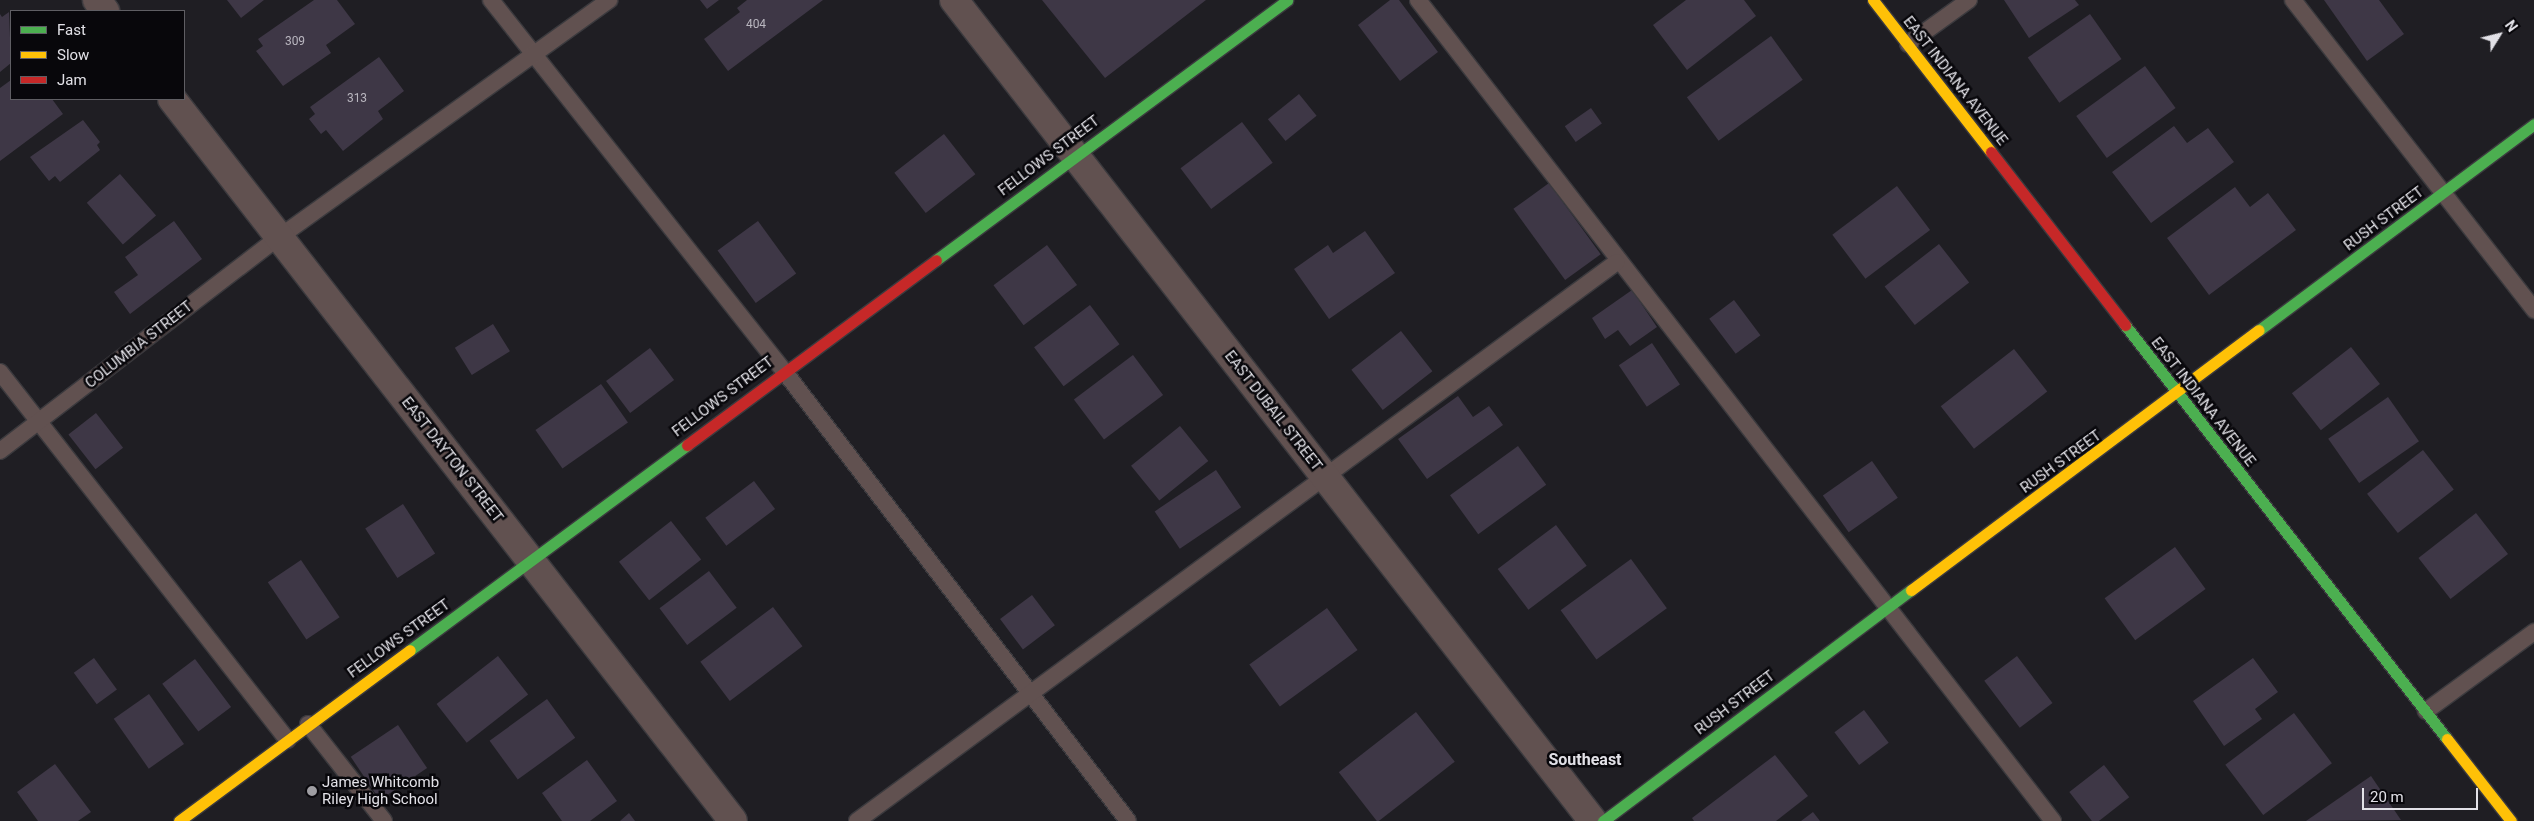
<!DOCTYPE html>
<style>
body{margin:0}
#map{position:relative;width:2534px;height:821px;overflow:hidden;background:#1f1e23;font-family:Roboto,sans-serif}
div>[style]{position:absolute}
.building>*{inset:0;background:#3e3746;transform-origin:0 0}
.roads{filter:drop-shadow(1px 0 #3b3a3e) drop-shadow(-1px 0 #3b3a3e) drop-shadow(0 1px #3b3a3e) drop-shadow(0 -1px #3b3a3e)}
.lane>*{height:16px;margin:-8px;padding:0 8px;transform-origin:8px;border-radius:8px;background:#615150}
.street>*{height:28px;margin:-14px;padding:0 14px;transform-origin:14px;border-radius:14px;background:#615150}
.fast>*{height:11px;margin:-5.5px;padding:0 5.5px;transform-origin:5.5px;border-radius:5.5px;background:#4caf50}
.slow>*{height:11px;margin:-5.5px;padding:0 5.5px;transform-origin:5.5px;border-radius:5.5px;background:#ffc107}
.jam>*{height:11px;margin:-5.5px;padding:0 5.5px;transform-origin:5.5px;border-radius:5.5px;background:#c62828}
.dots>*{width:14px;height:14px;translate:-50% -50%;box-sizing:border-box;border:2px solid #08070b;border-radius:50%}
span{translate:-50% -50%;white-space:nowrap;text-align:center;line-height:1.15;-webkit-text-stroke:5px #08070b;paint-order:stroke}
.number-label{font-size:12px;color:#b9b6bf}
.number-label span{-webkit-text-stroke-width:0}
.street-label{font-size:15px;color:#e2e1e7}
.poi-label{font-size:15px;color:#e2e1e7}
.left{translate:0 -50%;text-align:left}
.neighbourhood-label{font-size:16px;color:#e2e1e7;font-weight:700}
.legend{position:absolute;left:10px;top:10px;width:175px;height:90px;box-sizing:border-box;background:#08070b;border:1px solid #5f5e63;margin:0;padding:6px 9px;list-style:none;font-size:15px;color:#e2e1e7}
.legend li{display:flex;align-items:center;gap:10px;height:25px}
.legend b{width:25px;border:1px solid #5f5e63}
.north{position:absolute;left:2474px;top:10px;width:50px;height:50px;-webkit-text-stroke:4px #08070b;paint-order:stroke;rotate:54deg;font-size:14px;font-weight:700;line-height:20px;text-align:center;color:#e2e1e7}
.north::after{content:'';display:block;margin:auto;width:18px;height:22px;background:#e2e1e7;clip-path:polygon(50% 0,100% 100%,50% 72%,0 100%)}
.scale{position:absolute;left:2362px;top:788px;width:116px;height:22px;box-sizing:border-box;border:2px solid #e2e1e7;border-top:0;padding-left:6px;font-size:15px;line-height:18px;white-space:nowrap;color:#e2e1e7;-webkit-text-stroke:4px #08070b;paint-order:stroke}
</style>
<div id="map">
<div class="building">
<i style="clip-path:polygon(227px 0,264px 0,241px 18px)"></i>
<i style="clip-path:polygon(314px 0,337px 0,355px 24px,326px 45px,331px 53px,283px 86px,256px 51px,263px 46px,258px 39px)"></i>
<i style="clip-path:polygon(700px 0,719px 0,707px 9px)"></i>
<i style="clip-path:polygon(747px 0,823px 0,728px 71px,704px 39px,740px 12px,737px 8px)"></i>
<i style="clip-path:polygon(1042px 0,1206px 0,1105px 78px)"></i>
<i style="clip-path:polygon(1390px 0,1399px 0,1438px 52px,1400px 81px,1358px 25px)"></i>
<i style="clip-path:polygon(1686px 0,1744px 0,1756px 16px,1687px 70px,1653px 25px)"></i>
<i style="clip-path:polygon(2004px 0,2075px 0,2079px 5px,2029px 38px)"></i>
<i style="clip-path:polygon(2324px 0,2379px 0,2404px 34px,2367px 61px)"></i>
<i style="clip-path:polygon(9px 12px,11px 63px,0 72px,0 14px,2px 17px)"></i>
<i style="left:2090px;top:14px;width:55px;height:76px;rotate:55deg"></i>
<i style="left:1771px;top:36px;width:54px;height:104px;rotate:54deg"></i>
<i style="clip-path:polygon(379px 57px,404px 91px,378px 111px,383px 119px,343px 151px,326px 130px,321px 134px,309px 119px,315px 114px,310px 107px)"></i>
<i style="left:2145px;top:66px;width:52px;height:85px;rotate:54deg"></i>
<i style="clip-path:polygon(11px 80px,11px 99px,52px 99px,63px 114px,0 161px,0 88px)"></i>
<i style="left:1299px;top:94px;width:28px;height:40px;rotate:51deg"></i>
<i style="left:1591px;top:108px;width:19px;height:32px;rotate:55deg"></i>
<i style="clip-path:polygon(83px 120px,100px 142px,97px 145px,100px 150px,60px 182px,55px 176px,49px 181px,30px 157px)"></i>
<i style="left:1242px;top:122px;width:51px;height:77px;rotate:53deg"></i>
<i style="clip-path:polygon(2174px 126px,2187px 143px,2208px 128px,2234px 162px,2151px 223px,2112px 172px)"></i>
<i style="left:944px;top:134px;width:51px;height:63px;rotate:52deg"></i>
<i style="left:120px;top:174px;width:55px;height:44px;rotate:49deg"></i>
<i style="left:1549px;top:183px;width:88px;height:44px;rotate:54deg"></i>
<i style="left:1897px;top:186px;width:55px;height:81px;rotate:53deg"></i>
<i style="clip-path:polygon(2235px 187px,2250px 207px,2268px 193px,2296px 230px,2209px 295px,2167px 238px)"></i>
<i style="clip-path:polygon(174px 221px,202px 259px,130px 314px,114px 292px,138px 275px,125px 257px)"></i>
<i style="left:758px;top:221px;width:65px;height:50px;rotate:54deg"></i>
<i style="clip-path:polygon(1365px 231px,1395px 273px,1329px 319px,1294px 269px,1328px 245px,1333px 253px)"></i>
<i style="left:1939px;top:244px;width:49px;height:69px;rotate:52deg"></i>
<i style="left:1047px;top:245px;width:50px;height:67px;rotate:53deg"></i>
<i style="clip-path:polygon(1632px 290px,1657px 327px,1630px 346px,1618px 330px,1605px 339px,1592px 318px)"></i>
<i style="left:1734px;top:300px;width:44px;height:31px;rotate:53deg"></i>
<i style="left:1090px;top:305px;width:49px;height:70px;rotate:53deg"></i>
<i style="left:493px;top:324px;width:32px;height:45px;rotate:58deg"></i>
<i style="left:1401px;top:331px;width:51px;height:63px;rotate:52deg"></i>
<i style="left:1652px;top:343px;width:50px;height:40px;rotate:56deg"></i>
<i style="left:2351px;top:347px;width:47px;height:75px;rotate:52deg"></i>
<i style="left:650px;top:348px;width:40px;height:55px;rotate:53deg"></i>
<i style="left:2014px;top:349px;width:54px;height:93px;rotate:52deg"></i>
<i style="left:1133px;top:355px;width:50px;height:74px;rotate:53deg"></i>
<i style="left:601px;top:384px;width:47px;height:80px;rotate:55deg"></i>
<i style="clip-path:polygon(1458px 396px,1473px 417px,1489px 406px,1503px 425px,1427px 479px,1398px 439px)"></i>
<i style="left:2388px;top:397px;width:54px;height:73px;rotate:55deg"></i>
<i style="left:96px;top:413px;width:44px;height:35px;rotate:52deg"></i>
<i style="left:1180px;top:426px;width:45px;height:63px;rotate:51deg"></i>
<i style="left:1518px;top:446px;width:48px;height:84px;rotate:54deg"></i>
<i style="left:2423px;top:450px;width:50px;height:71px;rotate:52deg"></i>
<i style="left:1872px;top:461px;width:45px;height:60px;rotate:55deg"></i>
<i style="left:1216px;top:470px;width:45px;height:74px;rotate:56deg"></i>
<i style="left:754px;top:481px;width:35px;height:61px;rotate:53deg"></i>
<i style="left:403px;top:504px;width:59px;height:45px;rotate:57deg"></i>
<i style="left:2476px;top:513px;width:52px;height:73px;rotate:52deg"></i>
<i style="left:671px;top:521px;width:49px;height:66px;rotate:52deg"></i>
<i style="left:1556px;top:525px;width:51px;height:73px;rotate:53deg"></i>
<i style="left:2175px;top:547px;width:52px;height:87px;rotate:54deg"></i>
<i style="left:1631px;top:559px;width:61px;height:87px;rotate:54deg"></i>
<i style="left:301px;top:560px;width:69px;height:40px;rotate:56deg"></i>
<i style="left:709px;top:571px;width:46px;height:62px;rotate:53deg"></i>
<i style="left:1032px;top:595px;width:38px;height:40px;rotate:53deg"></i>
<i style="left:773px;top:607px;width:49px;height:91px;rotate:53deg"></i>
<i style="left:1327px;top:608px;width:52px;height:96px;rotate:54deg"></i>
<i style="left:498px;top:656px;width:49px;height:78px;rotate:52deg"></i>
<i style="left:2017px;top:656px;width:59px;height:41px;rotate:53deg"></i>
<i style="left:94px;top:658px;width:39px;height:25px;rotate:54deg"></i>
<i style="clip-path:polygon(2253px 658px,2278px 692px,2255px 709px,2262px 719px,2224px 746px,2193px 701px)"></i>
<i style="left:195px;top:659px;width:60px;height:41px;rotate:53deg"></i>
<i style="left:149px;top:694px;width:61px;height:43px;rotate:55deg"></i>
<i style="left:547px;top:699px;width:48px;height:71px;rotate:54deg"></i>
<i style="left:1864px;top:710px;width:41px;height:37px;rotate:53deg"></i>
<i style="left:1416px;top:712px;width:63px;height:98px;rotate:52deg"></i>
<i style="left:2294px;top:713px;width:63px;height:86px;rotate:53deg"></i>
<i style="left:398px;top:725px;width:52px;height:57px;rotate:56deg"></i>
<i style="clip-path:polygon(1775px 755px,1808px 796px,1776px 821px,1694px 821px,1692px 818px)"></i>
<i style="clip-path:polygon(587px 760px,617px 801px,590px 821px,562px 821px,542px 793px)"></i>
<i style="clip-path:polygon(55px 764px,91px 812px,78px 821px,38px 821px,17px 792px)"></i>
<i style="left:2104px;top:765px;width:41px;height:44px;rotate:52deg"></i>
<i style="clip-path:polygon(2371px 776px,2401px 820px,2306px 821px)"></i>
<i style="clip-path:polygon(1813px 812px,1820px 821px,1801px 821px)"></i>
<i style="clip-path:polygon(629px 813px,635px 821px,620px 821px)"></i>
</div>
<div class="roads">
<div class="lane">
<i style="left:491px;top:0;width:473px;rotate:51.7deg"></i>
<i style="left:784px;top:371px;width:566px;rotate:52.6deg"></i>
<i style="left:1418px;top:0;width:1038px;rotate:52.28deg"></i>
<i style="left:2293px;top:0;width:393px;rotate:52.1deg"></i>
<i style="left:1908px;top:44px;width:75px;rotate:-35.8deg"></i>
<i style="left:0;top:372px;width:467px;rotate:52deg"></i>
<i style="left:0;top:451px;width:350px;rotate:-37.5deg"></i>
<i style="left:278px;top:238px;width:408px;rotate:-35.7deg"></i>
<i style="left:2426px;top:711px;width:134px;rotate:-36.2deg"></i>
<i style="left:308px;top:724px;width:123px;rotate:51.9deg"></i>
<i style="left:857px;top:821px;width:943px;rotate:-36.34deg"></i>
</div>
<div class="street">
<i style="left:97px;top:0;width:14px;rotate:54deg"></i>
<i style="left:954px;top:0;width:1040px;rotate:52.11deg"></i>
<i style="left:172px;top:99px;width:914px;rotate:52.15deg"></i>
</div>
<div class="fast">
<i style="left:936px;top:260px;width:437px;rotate:-36.5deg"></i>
<i style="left:2125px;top:325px;width:524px;rotate:52.13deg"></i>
<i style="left:2259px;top:330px;width:344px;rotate:-36.8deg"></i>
<i style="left:410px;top:650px;width:345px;rotate:-36.5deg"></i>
<i style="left:1603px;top:821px;width:385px;rotate:-36.9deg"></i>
</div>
<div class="slow">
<i style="left:1873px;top:0;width:192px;rotate:52.2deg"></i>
<i style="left:1911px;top:590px;width:434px;rotate:-36.8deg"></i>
<i style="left:2447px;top:739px;width:104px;rotate:52deg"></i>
<i style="left:179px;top:821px;width:287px;rotate:-36.5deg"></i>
</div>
<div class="jam">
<i style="left:1991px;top:152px;width:219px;rotate:52.2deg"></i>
<i style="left:687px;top:445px;width:310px;rotate:-36.6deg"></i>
</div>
</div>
<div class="dots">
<i style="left:312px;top:791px;background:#9e9da2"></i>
</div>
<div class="number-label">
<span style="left:756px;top:25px">404</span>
<span style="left:295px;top:42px">309</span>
<span style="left:357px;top:99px">313</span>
</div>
<div class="street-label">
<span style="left:1955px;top:81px;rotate:52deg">EAST INDIANA AVENUE</span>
<span style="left:1049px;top:156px;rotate:-37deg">FELLOWS STREET</span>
<span style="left:2384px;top:219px;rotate:-37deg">RUSH STREET</span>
<span style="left:139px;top:345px;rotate:-38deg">COLUMBIA STREET</span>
<span style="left:723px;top:397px;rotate:-37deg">FELLOWS STREET</span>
<span style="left:2203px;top:402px;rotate:52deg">EAST INDIANA AVENUE</span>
<span style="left:1273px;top:411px;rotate:52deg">EAST DUBAIL STREET</span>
<span style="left:452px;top:460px;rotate:52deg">EAST DAYTON STREET</span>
<span style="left:2061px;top:462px;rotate:-36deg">RUSH STREET</span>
<span style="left:399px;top:639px;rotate:-36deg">FELLOWS STREET</span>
<span style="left:1735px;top:703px;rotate:-37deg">RUSH STREET</span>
</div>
<div class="poi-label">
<span class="left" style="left:322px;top:791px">James Whitcomb<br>Riley High School</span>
</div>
<div class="neighbourhood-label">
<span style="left:1585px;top:760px">Southeast</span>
</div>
<ul class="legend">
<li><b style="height:6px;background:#4caf50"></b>Fast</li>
<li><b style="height:6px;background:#ffc107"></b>Slow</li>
<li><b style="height:6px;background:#c62828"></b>Jam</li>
</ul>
<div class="north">N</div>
<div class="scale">20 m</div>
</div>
